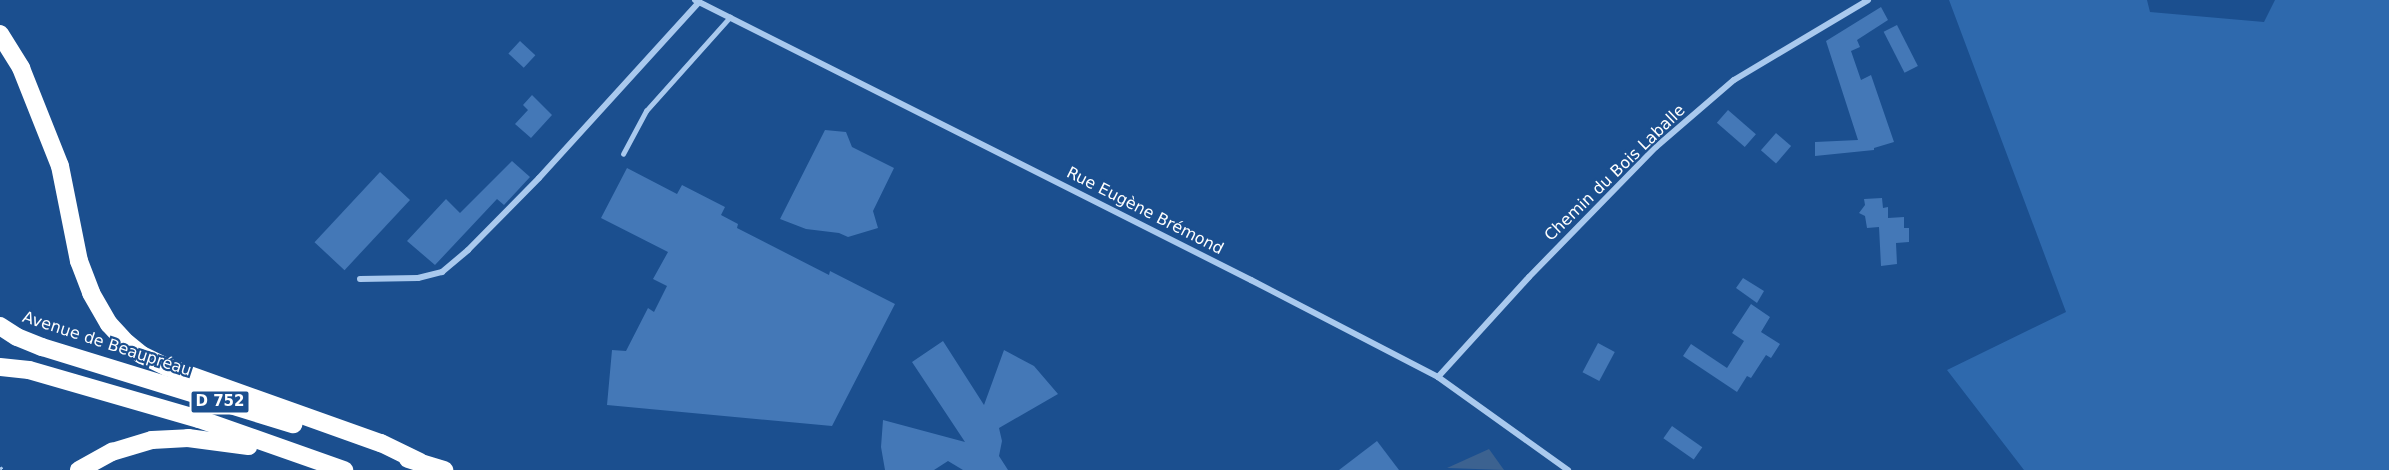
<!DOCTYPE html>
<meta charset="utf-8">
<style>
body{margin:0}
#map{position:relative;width:2389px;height:470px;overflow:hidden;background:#1b4f8f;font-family:"DejaVu Sans",sans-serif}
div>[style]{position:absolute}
.green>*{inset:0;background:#2e69ad}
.water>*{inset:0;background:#3c6290}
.building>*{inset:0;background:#4478b7;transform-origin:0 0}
.path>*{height:3px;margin-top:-1.5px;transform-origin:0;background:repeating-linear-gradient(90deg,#a9c9ee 0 3px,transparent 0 7.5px)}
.lane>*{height:4.5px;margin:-2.25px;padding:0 2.25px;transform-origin:2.25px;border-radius:2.25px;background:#a9c9ee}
.street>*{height:6px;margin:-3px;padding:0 3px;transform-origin:3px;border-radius:3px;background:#a9c9ee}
.highway>*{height:18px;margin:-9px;padding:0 9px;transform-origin:9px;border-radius:9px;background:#fff}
span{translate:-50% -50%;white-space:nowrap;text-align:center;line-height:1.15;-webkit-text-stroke:4.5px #1b4f8f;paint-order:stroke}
.shield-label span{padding:2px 4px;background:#1b4f8f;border:2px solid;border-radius:4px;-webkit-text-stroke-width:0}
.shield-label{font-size:15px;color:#fff;font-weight:700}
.street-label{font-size:16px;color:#fff}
</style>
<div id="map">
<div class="green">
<i style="clip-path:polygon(1949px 0,2147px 0,2150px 12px,2264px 22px,2275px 0,2389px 0,2389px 470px,2024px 470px,1947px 370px,2066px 312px)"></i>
</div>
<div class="water">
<i style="clip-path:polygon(1489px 449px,1504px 470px,1447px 468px)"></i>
</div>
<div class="building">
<i style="clip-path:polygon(1881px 7px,1888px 20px,1857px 40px,1860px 47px,1851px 51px,1861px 80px,1871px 75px,1894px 142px,1874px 148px,1874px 150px,1815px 156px,1815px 142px,1858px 140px,1826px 41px)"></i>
<i style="left:1897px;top:25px;width:46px;height:15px;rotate:63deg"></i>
<i style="left:520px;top:41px;width:21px;height:17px;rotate:43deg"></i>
<i style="clip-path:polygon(532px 95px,552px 115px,531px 138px,515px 124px,528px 110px,523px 105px)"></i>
<i style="left:1728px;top:110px;width:37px;height:17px;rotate:41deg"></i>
<i style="clip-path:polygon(825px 130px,846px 132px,852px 147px,894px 168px,873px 211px,878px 228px,848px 237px,839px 233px,806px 229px,780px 219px)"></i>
<i style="left:1776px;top:133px;width:20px;height:23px;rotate:41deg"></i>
<i style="clip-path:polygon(512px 161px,530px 177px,504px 205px,497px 199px,435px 265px,407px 241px,446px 199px,460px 213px)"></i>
<i style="clip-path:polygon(627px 168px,677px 194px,682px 185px,725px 207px,721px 215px,738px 224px,737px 228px,829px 275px,830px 271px,895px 304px,832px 426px,607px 405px,612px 350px,626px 351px,648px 308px,654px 312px,667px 286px,653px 279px,668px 252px,601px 218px)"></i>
<i style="left:380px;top:172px;width:41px;height:96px;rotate:43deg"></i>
<i style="clip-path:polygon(1882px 198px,1883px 208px,1888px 207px,1888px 218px,1904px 217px,1904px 228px,1909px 228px,1909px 242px,1896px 243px,1897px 264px,1881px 266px,1879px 227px,1867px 228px,1865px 216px,1859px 213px,1865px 205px,1864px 199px)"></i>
<i style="clip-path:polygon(1743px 278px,1764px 291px,1757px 303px,1736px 288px)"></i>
<i style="clip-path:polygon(1751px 304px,1770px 317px,1761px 332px,1780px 344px,1771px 358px,1766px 355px,1751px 378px,1747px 376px,1737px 392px,1683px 356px,1691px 344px,1727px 368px,1744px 341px,1732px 333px)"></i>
<i style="clip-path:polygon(943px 341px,984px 405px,1004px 350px,1034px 366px,1058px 394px,999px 428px,1002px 441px,999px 456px,1008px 470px,963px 470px,948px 461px,934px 470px,885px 470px,881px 447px,883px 420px,965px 442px,912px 362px)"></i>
<i style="left:1598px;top:343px;width:19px;height:33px;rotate:28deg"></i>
<i style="left:1672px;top:426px;width:37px;height:15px;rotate:35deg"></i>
<i style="clip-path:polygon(1377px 441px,1399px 470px,1339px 470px)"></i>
</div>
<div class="path">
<i style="left:0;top:467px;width:5px;rotate:37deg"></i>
</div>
<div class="lane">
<i style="left:623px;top:154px;width:49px;rotate:-61.9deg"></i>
<i style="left:646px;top:111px;width:126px;rotate:-48.2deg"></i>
</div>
<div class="street">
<i style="left:695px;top:0;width:623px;rotate:26.73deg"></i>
<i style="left:1251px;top:280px;width:211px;rotate:27.4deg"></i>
<i style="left:1438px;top:377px;width:160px;rotate:35.6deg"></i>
<i style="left:360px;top:279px;width:58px;rotate:-1deg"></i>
<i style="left:418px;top:278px;width:25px;rotate:-14deg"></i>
<i style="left:442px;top:272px;width:34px;rotate:-40deg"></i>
<i style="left:468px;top:250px;width:101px;rotate:-45.4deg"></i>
<i style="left:539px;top:178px;width:238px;rotate:-47.7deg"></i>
<i style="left:1438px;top:377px;width:135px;rotate:-47.7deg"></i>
<i style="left:1529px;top:277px;width:182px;rotate:-45.7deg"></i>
<i style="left:1656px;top:147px;width:103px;rotate:-40.7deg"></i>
<i style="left:1734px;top:80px;width:156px;rotate:-30.8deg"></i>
</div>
<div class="highway">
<i style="left:0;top:34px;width:40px;rotate:58deg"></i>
<i style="left:21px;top:68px;width:105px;rotate:68.3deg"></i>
<i style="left:60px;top:166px;width:97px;rotate:78.7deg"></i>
<i style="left:79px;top:261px;width:34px;rotate:69deg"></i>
<i style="left:91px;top:293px;width:36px;rotate:60deg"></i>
<i style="left:109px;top:324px;width:26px;rotate:47deg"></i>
<i style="left:127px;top:343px;width:19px;rotate:39deg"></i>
<i style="left:142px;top:355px;width:28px;rotate:26deg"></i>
<i style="left:167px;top:367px;width:227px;rotate:19.6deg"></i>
<i style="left:381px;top:443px;width:43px;rotate:26deg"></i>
<i style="left:0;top:326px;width:20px;rotate:33deg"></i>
<i style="left:17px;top:337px;width:27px;rotate:22deg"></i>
<i style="left:42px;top:347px;width:263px;rotate:17.1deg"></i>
<i style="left:0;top:367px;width:29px;rotate:6deg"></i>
<i style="left:29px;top:370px;width:177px;rotate:16.1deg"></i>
<i style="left:199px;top:419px;width:154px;rotate:19.4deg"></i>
<i style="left:408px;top:459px;width:38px;rotate:17deg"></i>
<i style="left:79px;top:470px;width:38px;rotate:-29deg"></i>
<i style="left:112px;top:452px;width:42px;rotate:-16.7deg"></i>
<i style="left:152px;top:440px;width:36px;rotate:-3deg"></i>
<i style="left:188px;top:438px;width:61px;rotate:7.6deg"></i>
</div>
<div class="shield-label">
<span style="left:220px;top:402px">D 752</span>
</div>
<div class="street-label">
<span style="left:1615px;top:173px;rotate:-44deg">Chemin du Bois Laballe</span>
<span style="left:1145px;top:211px;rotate:27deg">Rue Eugène Brémond</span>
<span style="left:107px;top:344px;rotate:18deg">Avenue de Beaupréau</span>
</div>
</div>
